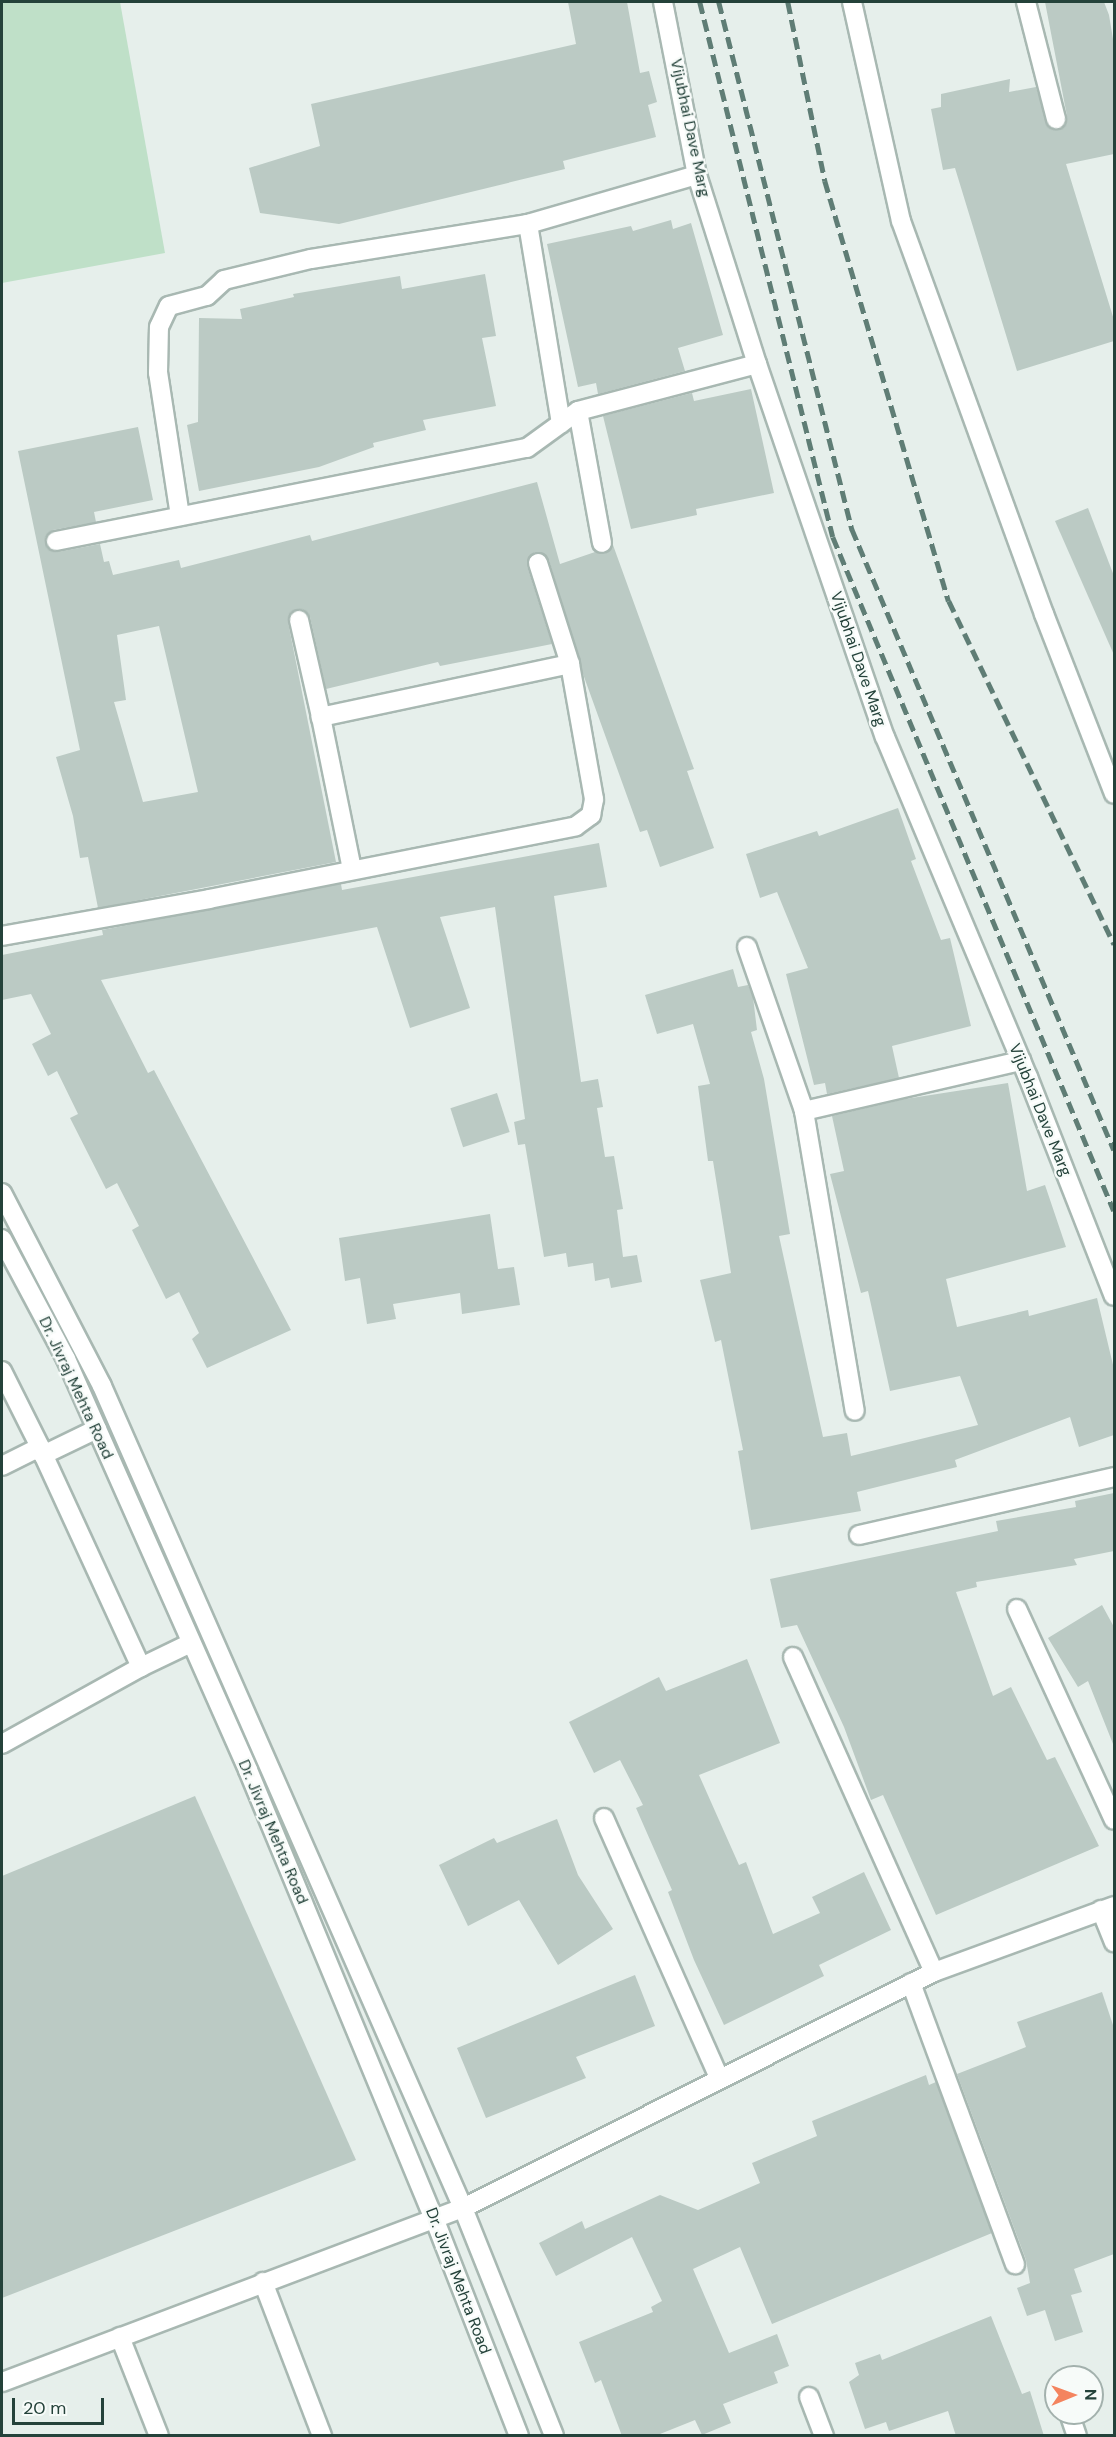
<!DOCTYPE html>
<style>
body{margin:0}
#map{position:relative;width:1116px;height:2437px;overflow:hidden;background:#e6efeb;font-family:"DM Sans",sans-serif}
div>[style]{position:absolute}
.green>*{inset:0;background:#bfe0c8}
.building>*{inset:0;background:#bbcac4;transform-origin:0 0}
.roads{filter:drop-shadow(2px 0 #a8b8b2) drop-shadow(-2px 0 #a8b8b2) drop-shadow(0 2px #a8b8b2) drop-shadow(0 -2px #a8b8b2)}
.minor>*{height:18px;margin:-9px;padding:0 9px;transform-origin:9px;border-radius:9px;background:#fff}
.tertiary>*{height:18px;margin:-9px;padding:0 9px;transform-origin:9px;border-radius:9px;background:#fff}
.secondary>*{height:18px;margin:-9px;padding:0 9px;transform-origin:9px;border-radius:9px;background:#fff}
.rail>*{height:4.5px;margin-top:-2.25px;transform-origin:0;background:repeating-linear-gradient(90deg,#5f7d75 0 12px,transparent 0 18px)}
span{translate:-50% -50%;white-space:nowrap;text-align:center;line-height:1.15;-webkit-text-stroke:4.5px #f7fbf9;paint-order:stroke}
.street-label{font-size:16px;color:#24423a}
.frame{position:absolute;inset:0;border:3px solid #24423a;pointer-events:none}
.north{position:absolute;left:1044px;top:2365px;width:60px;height:60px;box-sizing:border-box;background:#f7fbf9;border:2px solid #a3b1ad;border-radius:50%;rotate:89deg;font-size:16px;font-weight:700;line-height:24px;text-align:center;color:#24423a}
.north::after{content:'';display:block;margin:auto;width:21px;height:27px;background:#f4845f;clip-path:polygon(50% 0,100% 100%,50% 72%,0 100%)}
.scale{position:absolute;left:12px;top:2398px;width:92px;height:27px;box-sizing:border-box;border:3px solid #24423a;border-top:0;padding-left:8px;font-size:18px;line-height:21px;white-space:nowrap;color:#24423a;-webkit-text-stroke:4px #f7fbf9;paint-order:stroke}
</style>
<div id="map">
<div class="green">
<i style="clip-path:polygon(2px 2px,120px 2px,165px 253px,2px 283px)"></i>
</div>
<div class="building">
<i style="clip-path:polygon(568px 2px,627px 2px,640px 73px,649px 71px,657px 102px,648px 105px,656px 137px,563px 161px,565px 169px,339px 224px,260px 213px,249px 168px,320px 146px,311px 104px,576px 44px)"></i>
<i style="clip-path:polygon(1045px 2px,1104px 2px,1109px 15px,1114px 45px,1114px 154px,1066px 164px,1114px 320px,1114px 341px,1017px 371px,955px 168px,943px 170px,931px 109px,941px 107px,941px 94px,1010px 79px,1009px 92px,1036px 87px,1048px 126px,1054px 130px,1063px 127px,1067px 116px)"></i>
<i style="clip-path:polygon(671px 220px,673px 229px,691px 223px,723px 335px,678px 348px,685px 371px,598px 394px,596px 383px,578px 387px,547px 244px,631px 226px,633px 231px)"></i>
<i style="clip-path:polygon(485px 274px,496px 336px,482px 338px,496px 406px,423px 420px,426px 430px,373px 443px,374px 447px,319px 467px,199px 491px,187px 425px,198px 422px,199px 318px,242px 319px,240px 309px,294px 297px,293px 294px,400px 276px,402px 289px)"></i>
<i style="clip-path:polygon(751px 389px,774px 493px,696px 509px,697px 515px,631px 529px,603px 416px,692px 393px,694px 401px)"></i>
<i style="clip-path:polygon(evenodd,138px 427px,153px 500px,94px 512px,96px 522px,53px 530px,45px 538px,48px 549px,58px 552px,100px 544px,104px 562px,109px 561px,113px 575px,179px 560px,181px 568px,310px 535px,312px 541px,537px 482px,560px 564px,595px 552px,605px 554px,613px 545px,694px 769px,687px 771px,714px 848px,660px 867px,647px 830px,640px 832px,583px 674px,549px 560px,535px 552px,529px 556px,527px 566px,552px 644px,440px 666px,438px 662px,326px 689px,310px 617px,302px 609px,291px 612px,288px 622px,336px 862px,98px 908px,88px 857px,80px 858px,73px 816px,56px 757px,80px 750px,18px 451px,138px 427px,159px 626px,198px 792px,143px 802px,114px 702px,126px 700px,117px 635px,159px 626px)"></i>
<i style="clip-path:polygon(1088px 508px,1114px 576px,1114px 655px,1055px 521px)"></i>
<i style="clip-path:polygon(898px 808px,916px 859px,911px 861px,941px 940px,950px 938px,971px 1026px,892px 1046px,899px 1078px,827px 1094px,825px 1083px,814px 1085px,786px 974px,808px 968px,777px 892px,760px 898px,746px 854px,817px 831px,819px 836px)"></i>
<i style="clip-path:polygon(599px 843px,607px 887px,554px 896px,581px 1082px,598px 1079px,603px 1107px,597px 1108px,605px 1157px,614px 1156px,623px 1209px,617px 1210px,623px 1257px,637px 1255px,642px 1282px,611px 1288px,609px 1278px,595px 1281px,593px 1263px,568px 1267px,566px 1253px,544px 1257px,525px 1144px,518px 1145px,514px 1122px,525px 1119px,495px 907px,440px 917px,470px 1008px,410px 1028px,377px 927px,101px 980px,148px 1073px,154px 1070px,291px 1330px,207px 1368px,192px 1339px,199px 1333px,179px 1292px,166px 1299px,132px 1230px,139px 1226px,117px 1183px,106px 1189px,70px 1118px,78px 1114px,57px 1071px,48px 1076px,32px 1044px,51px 1034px,31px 994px,2px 1000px,2px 955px,103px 935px,102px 930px,341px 884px,342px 890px)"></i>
<i style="clip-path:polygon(733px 969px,738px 987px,748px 985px,753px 997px,757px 1030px,751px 1032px,764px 1079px,790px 1234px,779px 1236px,823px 1437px,847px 1433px,851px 1456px,978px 1425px,960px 1376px,890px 1391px,868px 1291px,861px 1293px,830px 1174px,844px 1171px,832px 1116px,905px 1099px,1008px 1083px,1027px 1191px,1045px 1185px,1066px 1247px,946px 1279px,957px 1327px,1028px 1310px,1029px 1316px,1097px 1298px,1114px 1369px,1114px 1435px,1079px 1447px,1070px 1417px,955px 1460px,957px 1467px,857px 1492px,861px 1511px,751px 1530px,738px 1451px,743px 1450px,721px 1340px,715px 1342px,700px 1280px,731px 1273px,713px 1161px,708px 1161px,698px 1086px,710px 1084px,693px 1024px,657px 1034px,645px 995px)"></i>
<i style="left:497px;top:1093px;width:41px;height:49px;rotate:72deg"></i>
<i style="clip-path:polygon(490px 1214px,498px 1269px,514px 1267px,520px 1305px,462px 1314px,460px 1293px,393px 1304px,396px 1319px,367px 1324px,360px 1278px,345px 1281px,339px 1238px)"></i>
<i style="clip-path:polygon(1114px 1493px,1114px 1551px,1074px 1559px,1077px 1565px,976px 1582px,977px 1587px,956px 1592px,993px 1696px,1011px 1687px,1047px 1760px,1055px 1757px,1099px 1846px,936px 1915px,883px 1795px,871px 1800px,844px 1727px,797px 1625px,781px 1628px,770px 1579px,998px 1531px,996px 1521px,1076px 1507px,1075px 1501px)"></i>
<i style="clip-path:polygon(1102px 1605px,1114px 1627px,1113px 1744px,1088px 1681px,1078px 1687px,1048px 1638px)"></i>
<i style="clip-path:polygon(747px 1659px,780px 1743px,699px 1775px,739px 1865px,746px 1862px,773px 1934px,820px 1913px,812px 1897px,864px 1872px,891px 1930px,819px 1965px,824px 1976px,724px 2025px,694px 1960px,668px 1892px,672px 1890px,636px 1808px,643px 1805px,620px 1760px,594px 1773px,569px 1722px,659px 1677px,666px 1691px)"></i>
<i style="clip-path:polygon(195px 1796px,356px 2160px,2px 2298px,2px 1876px)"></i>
<i style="clip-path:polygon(557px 1819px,578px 1875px,613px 1929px,558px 1965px,519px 1900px,468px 1926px,439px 1865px,494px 1838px,497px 1843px)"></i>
<i style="clip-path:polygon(635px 1975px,655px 2026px,576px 2057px,586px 2078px,486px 2118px,457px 2048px)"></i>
<i style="clip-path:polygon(1102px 1992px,1114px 2028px,1114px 2254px,1074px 2269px,1082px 2292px,1071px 2295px,1083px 2332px,1055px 2341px,1045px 2310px,1027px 2316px,1017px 2288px,1030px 2283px,1026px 2260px,957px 2074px,1026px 2047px,1017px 2022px)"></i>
<i style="clip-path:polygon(926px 2075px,929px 2085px,936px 2082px,992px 2233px,772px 2324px,740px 2247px,693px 2269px,729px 2353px,777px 2334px,789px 2366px,774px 2372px,778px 2383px,723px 2404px,731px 2423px,702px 2435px,695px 2420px,655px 2436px,622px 2436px,601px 2380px,595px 2383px,579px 2342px,653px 2312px,651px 2307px,662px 2301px,632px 2237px,556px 2276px,539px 2243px,582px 2221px,585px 2229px,660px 2195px,698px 2210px,760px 2183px,752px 2163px,817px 2136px,812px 2121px)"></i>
<i style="clip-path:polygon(991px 2316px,1022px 2394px,1030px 2391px,1044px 2436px,956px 2436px,948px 2411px,889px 2431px,886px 2422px,865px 2429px,849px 2382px,859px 2375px,855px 2363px,880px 2354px,882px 2360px)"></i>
</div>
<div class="roads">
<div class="minor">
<i style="left:1026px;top:2px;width:121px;rotate:75.6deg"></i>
<i style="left:528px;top:224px;width:202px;rotate:80.6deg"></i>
<i style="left:578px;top:411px;width:134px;rotate:79.7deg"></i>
<i style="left:180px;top:516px;width:145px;rotate:-98.7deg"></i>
<i style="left:158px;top:373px;width:46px;rotate:-88.8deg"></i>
<i style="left:159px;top:327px;width:23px;rotate:-65deg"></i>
<i style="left:169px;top:306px;width:39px;rotate:-15deg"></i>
<i style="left:207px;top:296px;width:23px;rotate:-43deg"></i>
<i style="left:224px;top:280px;width:89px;rotate:-13.6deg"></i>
<i style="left:311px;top:259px;width:220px;rotate:-9.2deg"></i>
<i style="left:528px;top:224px;width:176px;rotate:-16.2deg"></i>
<i style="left:56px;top:541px;width:480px;rotate:-11.2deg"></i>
<i style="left:527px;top:448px;width:63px;rotate:-36deg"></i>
<i style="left:578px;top:411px;width:185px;rotate:-14.7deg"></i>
<i style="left:538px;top:563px;width:106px;rotate:72.4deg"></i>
<i style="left:299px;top:620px;width:99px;rotate:77.2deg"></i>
<i style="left:2px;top:936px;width:210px;rotate:-10.1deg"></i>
<i style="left:209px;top:899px;width:374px;rotate:-11.2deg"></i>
<i style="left:576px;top:826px;width:19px;rotate:-36deg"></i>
<i style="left:591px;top:815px;width:16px;rotate:-79deg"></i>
<i style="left:594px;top:799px;width:137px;rotate:-100.1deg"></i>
<i style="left:570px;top:664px;width:255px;rotate:168deg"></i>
<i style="left:321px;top:717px;width:156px;rotate:78.5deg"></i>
<i style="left:747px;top:947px;width:174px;rotate:70.8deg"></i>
<i style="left:804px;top:1111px;width:304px;rotate:80.4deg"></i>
<i style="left:804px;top:1111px;width:223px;rotate:-13deg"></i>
<i style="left:2px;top:1371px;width:85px;rotate:63.4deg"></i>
<i style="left:40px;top:1447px;width:42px;rotate:153.4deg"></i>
<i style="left:43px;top:1455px;width:60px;rotate:-25.7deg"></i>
<i style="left:859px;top:1535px;width:262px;rotate:-12.8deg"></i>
<i style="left:1017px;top:1609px;width:232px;rotate:65.3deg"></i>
<i style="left:793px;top:1657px;width:345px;rotate:65.9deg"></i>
<i style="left:141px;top:1667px;width:55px;rotate:-25.6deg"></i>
<i style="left:2px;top:1744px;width:159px;rotate:-29deg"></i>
<i style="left:141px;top:1667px;width:242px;rotate:-114.7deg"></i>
<i style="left:604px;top:1818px;width:284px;rotate:66.1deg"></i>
<i style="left:1101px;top:1910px;width:35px;rotate:68deg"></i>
<i style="left:911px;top:1983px;width:300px;rotate:69.7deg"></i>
<i style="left:263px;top:2282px;width:165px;rotate:69deg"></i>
<i style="left:120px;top:2337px;width:106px;rotate:68.5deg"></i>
<i style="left:809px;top:2397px;width:42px;rotate:69deg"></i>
<i style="left:1069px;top:2413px;width:24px;rotate:71deg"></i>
</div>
<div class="tertiary">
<i style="left:663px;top:2px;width:176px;rotate:78.9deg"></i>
<i style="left:697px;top:175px;width:198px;rotate:72.4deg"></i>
<i style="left:757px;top:364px;width:394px;rotate:71.1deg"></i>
<i style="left:885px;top:737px;width:369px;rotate:67.2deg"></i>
<i style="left:1028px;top:1077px;width:235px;rotate:68.6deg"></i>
<i style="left:852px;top:2px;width:224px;rotate:77.4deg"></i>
<i style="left:901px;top:221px;width:418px;rotate:70deg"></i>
<i style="left:1044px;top:614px;width:193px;rotate:68.7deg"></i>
<i style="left:2px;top:2382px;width:493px;rotate:-20.7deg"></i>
<i style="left:463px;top:2208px;width:527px;rotate:-26.61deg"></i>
<i style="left:934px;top:1972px;width:192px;rotate:-20.1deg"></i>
</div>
<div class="secondary">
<i style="left:2px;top:1193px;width:217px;rotate:62.6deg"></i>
<i style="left:102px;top:1386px;width:898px;rotate:66.29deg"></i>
<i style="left:463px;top:2208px;width:245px;rotate:68.2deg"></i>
<i style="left:2px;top:1239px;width:136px;rotate:61.9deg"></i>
<i style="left:66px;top:1359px;width:449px;rotate:66.1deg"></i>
<i style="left:248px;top:1770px;width:485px;rotate:67.5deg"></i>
<i style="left:434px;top:2218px;width:234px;rotate:68.7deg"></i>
</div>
</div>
<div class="rail">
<i style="left:700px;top:2px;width:551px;rotate:76.04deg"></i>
<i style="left:833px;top:537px;width:730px;rotate:67.37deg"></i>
<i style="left:719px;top:2px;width:544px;rotate:75.84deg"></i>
<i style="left:852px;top:529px;width:674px;rotate:67.13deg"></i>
<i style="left:788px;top:2px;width:183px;rotate:78.3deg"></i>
<i style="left:825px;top:181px;width:438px;rotate:73.6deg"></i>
<i style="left:949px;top:601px;width:381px;rotate:64.3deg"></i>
</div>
<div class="street-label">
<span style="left:690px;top:128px;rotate:78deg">Vijubhai Dave Marg</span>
<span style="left:858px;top:659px;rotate:71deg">Vijubhai Dave Marg</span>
<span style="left:1040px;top:1110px;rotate:68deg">Vijubhai Dave Marg</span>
<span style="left:76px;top:1388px;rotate:65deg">Dr. Jivraj Mehta Road</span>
<span style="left:273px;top:1832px;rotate:67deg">Dr. Jivraj Mehta Road</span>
<span style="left:458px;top:2281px;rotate:69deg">Dr. Jivraj Mehta Road</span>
</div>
<div class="frame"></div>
<div class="north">N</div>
<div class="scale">20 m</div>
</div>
